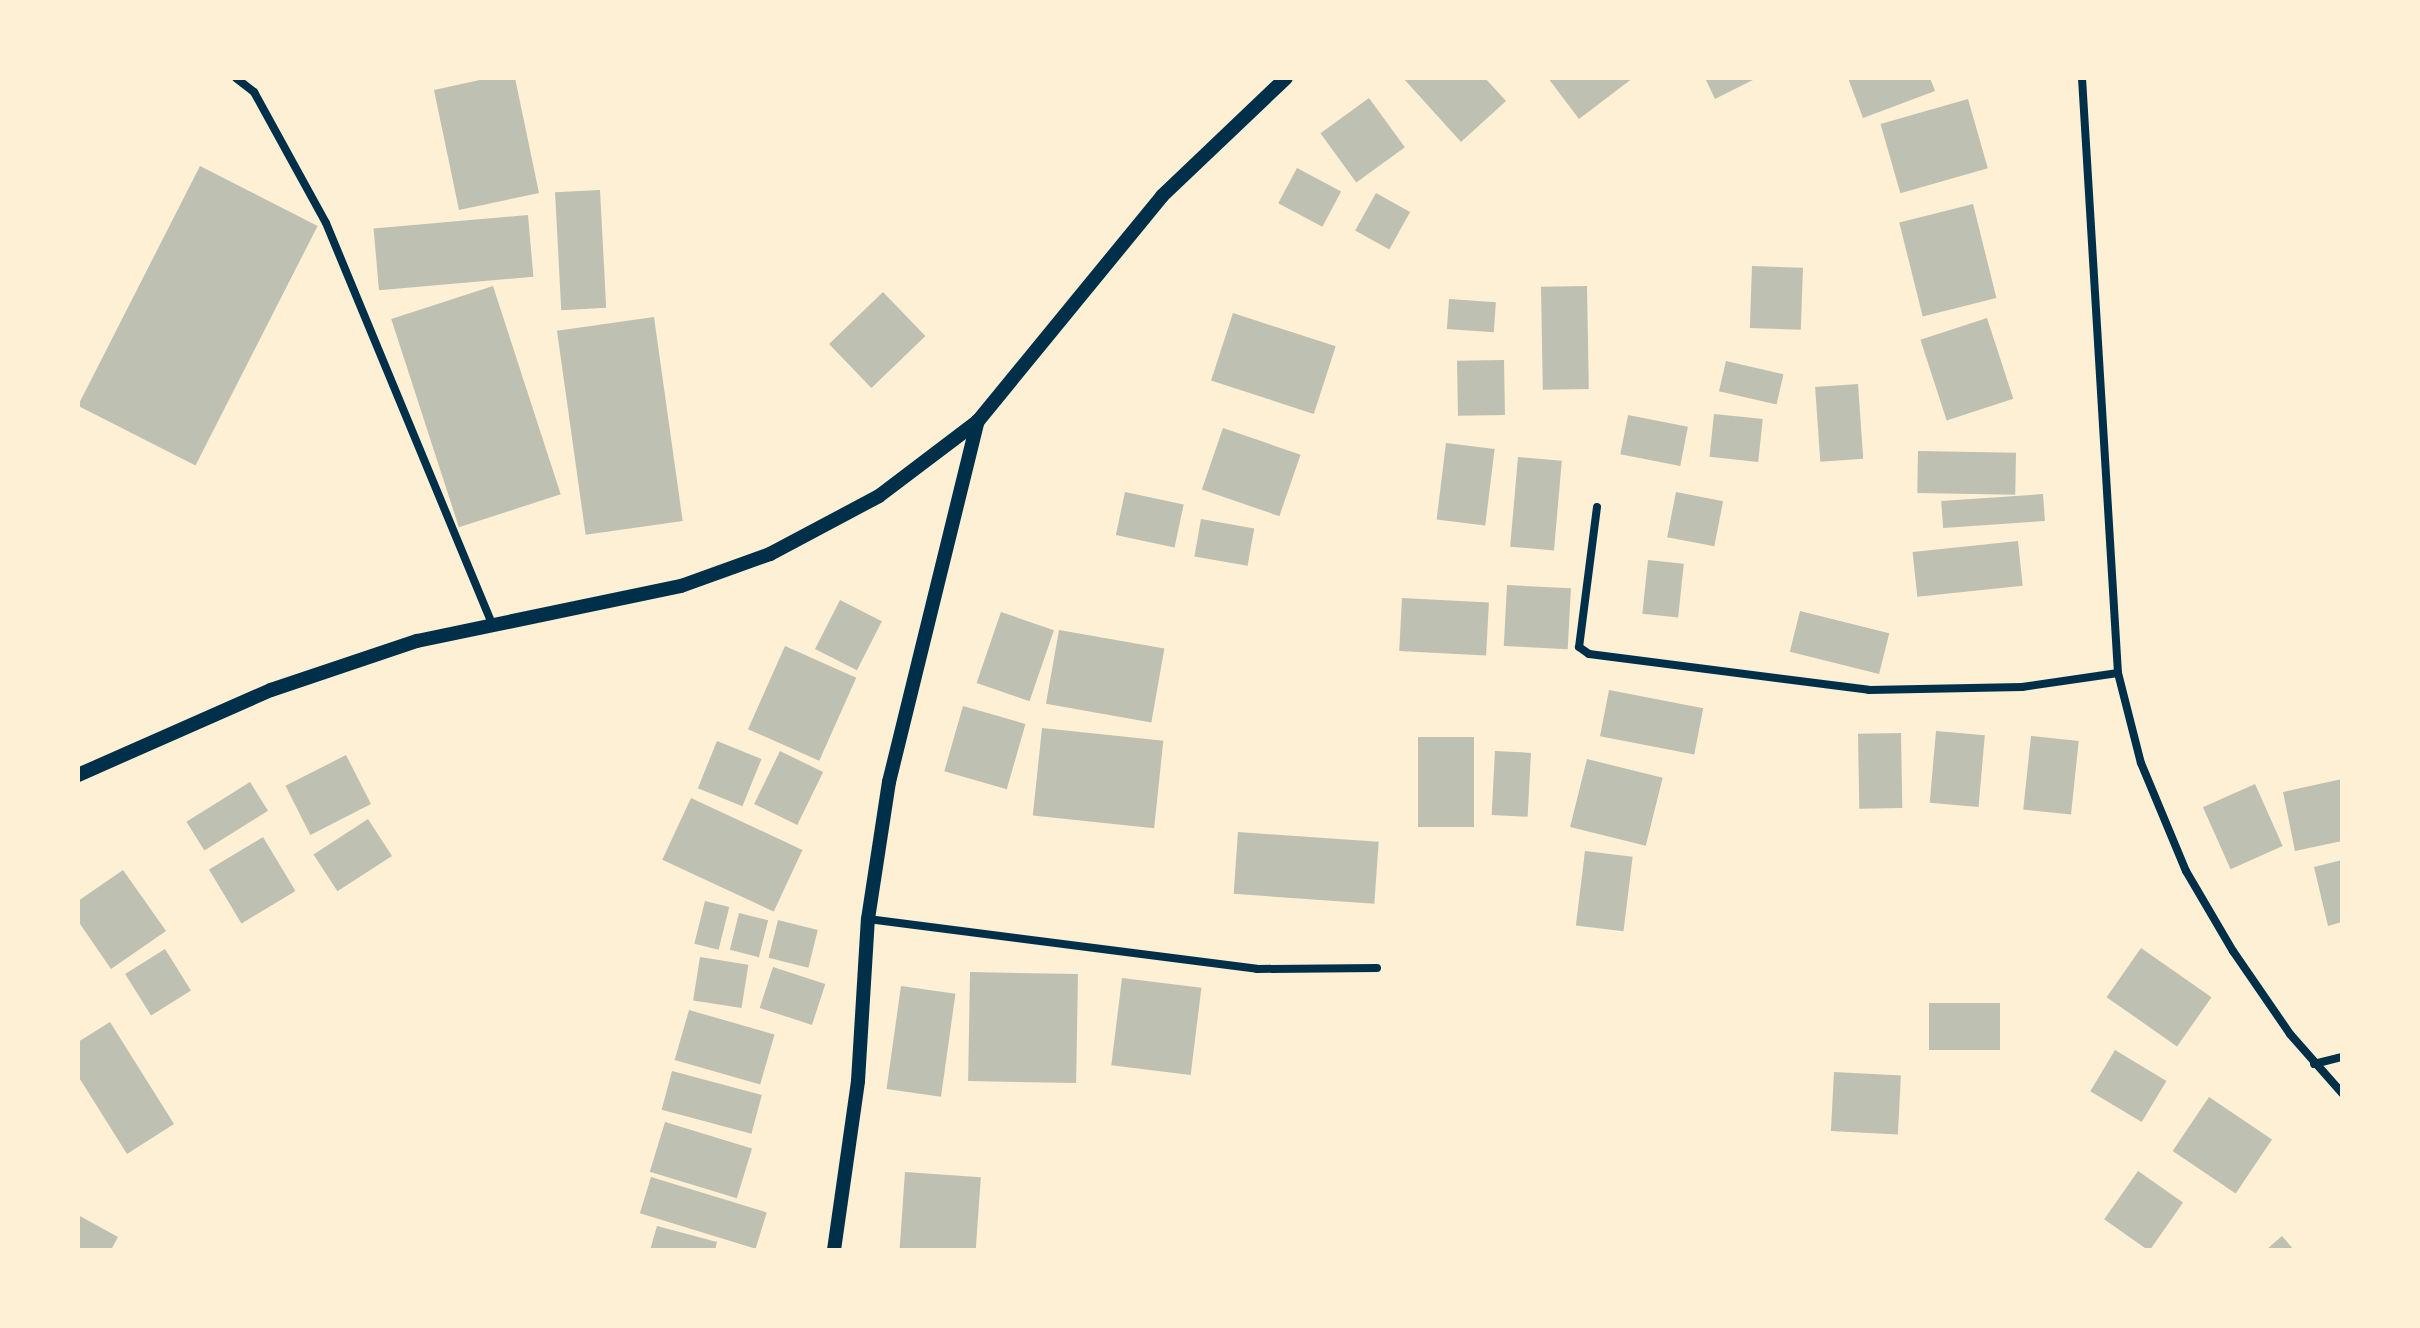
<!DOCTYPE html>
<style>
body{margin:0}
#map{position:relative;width:2420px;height:1328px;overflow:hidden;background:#fdf0d5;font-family:Poppins,sans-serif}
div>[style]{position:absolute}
.building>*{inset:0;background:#bec0b2;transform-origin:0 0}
.minor>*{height:8px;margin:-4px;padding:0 4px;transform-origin:4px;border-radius:4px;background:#003049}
.tertiary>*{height:14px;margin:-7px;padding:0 7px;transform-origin:7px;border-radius:7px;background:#003049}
span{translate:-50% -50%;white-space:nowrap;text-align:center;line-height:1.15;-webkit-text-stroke:6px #fdf0d5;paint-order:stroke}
.frame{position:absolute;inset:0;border:80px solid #fdf0d5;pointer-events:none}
</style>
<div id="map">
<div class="building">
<i style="clip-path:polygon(489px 78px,515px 78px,539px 193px,459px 210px,434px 90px)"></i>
<i style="clip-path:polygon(1403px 78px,1485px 78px,1506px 101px,1461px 142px)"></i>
<i style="clip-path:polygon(1548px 78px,1633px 78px,1579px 119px)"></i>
<i style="clip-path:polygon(1705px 78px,1757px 78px,1715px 99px)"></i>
<i style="clip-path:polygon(1848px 78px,1930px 78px,1935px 91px,1863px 118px)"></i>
<i style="left:1369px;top:98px;width:61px;height:60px;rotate:54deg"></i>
<i style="left:1968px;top:99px;width:72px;height:91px;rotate:74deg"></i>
<i style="left:200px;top:166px;width:132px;height:269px;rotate:27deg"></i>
<i style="left:1297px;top:168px;width:50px;height:40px;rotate:28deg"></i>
<i style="left:600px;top:190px;width:118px;height:45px;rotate:87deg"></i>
<i style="left:1376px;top:193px;width:39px;height:43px;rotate:29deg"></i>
<i style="left:1973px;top:204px;width:97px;height:76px;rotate:76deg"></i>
<i style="left:528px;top:215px;width:62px;height:155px;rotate:85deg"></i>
<i style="left:1752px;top:266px;width:51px;height:62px;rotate:2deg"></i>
<i style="left:493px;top:286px;width:219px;height:107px;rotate:72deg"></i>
<i style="left:1587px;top:286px;width:103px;height:46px;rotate:89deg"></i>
<i style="left:883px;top:292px;width:61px;height:75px;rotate:46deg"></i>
<i style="left:1449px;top:299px;width:47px;height:30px;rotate:4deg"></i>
<i style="left:1233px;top:313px;width:108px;height:71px;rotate:18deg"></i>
<i style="left:654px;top:317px;width:206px;height:98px;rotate:82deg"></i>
<i style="left:1987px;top:318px;width:85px;height:70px;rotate:72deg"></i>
<i style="left:1504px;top:360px;width:55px;height:47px;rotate:89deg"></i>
<i style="left:1726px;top:361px;width:59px;height:31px;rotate:13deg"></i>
<i style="left:1858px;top:384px;width:75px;height:43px;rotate:86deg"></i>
<i style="left:1714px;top:414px;width:49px;height:43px;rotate:6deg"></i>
<i style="left:1628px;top:415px;width:61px;height:40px;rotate:11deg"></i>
<i style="left:1223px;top:428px;width:82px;height:65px;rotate:19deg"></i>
<i style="left:1446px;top:443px;width:49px;height:77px;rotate:7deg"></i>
<i style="left:1918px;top:451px;width:98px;height:42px;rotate:1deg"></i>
<i style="left:1518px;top:457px;width:44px;height:90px;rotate:5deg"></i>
<i style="left:1125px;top:492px;width:60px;height:44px;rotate:12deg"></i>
<i style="left:1676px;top:492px;width:48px;height:46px;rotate:11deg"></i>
<i style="left:2043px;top:494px;width:27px;height:102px;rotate:86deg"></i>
<i style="left:1201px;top:519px;width:54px;height:38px;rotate:10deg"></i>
<i style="left:2018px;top:541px;width:45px;height:106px;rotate:84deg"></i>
<i style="left:1648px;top:560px;width:36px;height:54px;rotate:6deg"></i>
<i style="left:1507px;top:585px;width:64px;height:61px;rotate:3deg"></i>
<i style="left:1402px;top:598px;width:87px;height:53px;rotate:3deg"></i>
<i style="left:840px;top:600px;width:47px;height:55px;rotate:27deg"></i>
<i style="left:1800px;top:611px;width:92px;height:42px;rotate:14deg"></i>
<i style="left:1001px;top:612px;width:56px;height:75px;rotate:19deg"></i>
<i style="left:1059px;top:630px;width:107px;height:75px;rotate:10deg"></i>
<i style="left:785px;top:646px;width:78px;height:91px;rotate:24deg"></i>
<i style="left:1609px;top:690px;width:96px;height:47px;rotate:11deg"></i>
<i style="left:963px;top:706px;width:65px;height:68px;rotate:16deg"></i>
<i style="left:1042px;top:728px;width:122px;height:88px;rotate:6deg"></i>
<i style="left:1936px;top:731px;width:49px;height:72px;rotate:5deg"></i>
<i style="left:1901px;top:733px;width:75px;height:43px;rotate:89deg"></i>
<i style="left:2031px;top:736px;width:48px;height:74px;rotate:6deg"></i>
<i style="left:1418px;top:737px;width:56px;height:90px"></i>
<i style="left:717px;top:741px;width:48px;height:51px;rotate:22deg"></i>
<i style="left:780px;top:751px;width:48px;height:59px;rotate:26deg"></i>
<i style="left:1495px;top:751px;width:36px;height:64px;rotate:3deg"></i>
<i style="left:346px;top:755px;width:55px;height:68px;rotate:63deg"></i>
<i style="left:1587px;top:759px;width:78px;height:70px;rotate:14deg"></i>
<i style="clip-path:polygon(2342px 779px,2342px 841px,2295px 851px,2283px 792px)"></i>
<i style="left:250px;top:782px;width:34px;height:75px;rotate:58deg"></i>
<i style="left:2255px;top:784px;width:68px;height:57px;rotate:66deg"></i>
<i style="left:691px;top:798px;width:123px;height:68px;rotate:25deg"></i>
<i style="left:368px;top:819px;width:44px;height:65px;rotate:57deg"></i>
<i style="left:1238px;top:832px;width:141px;height:62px;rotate:4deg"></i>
<i style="left:263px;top:837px;width:63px;height:63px;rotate:59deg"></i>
<i style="left:1585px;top:851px;width:48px;height:75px;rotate:7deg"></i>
<i style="clip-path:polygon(2342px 860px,2342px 922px,2328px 926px,2314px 867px)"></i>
<i style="clip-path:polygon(123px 870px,166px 931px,111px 969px,78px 921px,78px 901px)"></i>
<i style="left:705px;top:901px;width:25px;height:44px;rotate:14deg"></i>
<i style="left:739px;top:913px;width:30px;height:38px;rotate:14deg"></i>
<i style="left:778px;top:920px;width:41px;height:39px;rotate:14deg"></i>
<i style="left:2141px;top:948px;width:86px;height:60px;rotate:35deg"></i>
<i style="left:165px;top:949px;width:49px;height:47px;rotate:58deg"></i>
<i style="left:700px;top:957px;width:49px;height:44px;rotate:9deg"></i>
<i style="left:773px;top:967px;width:55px;height:43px;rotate:18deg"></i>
<i style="left:1078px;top:974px;width:109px;height:108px;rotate:91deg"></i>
<i style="left:1122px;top:978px;width:80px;height:88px;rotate:7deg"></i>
<i style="left:901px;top:986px;width:55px;height:104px;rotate:8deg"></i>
<i style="left:1929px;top:1003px;width:71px;height:47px"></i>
<i style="left:689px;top:1010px;width:89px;height:52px;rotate:16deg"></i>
<i style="clip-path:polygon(110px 1022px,174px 1124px,127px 1154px,78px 1076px,78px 1042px)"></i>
<i style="left:2115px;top:1050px;width:60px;height:48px;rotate:31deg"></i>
<i style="left:672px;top:1071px;width:93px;height:40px;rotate:15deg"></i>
<i style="left:1834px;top:1072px;width:67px;height:59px;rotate:3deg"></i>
<i style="left:2209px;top:1097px;width:76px;height:65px;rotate:34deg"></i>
<i style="left:665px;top:1122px;width:91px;height:52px;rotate:17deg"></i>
<i style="left:2138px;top:1171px;width:55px;height:59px;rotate:35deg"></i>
<i style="left:905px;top:1172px;width:76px;height:78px;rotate:4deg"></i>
<i style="left:651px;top:1177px;width:121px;height:38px;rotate:17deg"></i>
<i style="clip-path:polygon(78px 1215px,118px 1237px,111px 1250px,78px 1250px)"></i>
<i style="clip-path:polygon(657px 1226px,717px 1242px,715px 1250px,650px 1250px)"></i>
<i style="clip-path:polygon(2282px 1236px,2294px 1250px,2266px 1250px)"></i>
</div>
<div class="minor">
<i style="left:236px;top:78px;width:23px;rotate:38deg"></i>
<i style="left:254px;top:92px;width:149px;rotate:61.2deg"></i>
<i style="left:326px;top:223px;width:436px;rotate:67.5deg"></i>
<i style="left:2082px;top:78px;width:596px;rotate:86.54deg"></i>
<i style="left:2118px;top:673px;width:93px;rotate:75.7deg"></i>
<i style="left:2141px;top:763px;width:117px;rotate:67.4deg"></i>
<i style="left:2186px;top:871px;width:93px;rotate:59.6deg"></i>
<i style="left:2233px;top:951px;width:101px;rotate:55.5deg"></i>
<i style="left:2290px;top:1034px;width:79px;rotate:48.6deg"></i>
<i style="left:1597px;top:507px;width:141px;rotate:97.3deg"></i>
<i style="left:1579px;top:647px;width:12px;rotate:35deg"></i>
<i style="left:1589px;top:654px;width:282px;rotate:7.3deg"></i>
<i style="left:1869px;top:690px;width:153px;rotate:-1.1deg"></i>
<i style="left:2022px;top:687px;width:97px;rotate:-8.3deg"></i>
<i style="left:868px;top:919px;width:392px;rotate:7.3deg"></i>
<i style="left:1257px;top:969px;width:120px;rotate:-0.5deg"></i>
<i style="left:2314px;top:1064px;width:29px;rotate:-14deg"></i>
</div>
<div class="tertiary">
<i style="left:78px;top:775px;width:211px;rotate:-23.8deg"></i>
<i style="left:271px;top:690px;width:154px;rotate:-18.6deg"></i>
<i style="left:417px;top:641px;width:270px;rotate:-11.8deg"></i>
<i style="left:681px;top:586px;width:95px;rotate:-19.8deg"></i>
<i style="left:770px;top:554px;width:123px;rotate:-28deg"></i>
<i style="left:879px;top:496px;width:124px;rotate:-37.1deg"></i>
<i style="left:978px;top:421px;width:291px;rotate:-50.7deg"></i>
<i style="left:1162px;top:196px;width:171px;rotate:-43.6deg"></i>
<i style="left:834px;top:1250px;width:171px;rotate:-81.9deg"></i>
<i style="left:858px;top:1081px;width:162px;rotate:-86.5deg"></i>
<i style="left:868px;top:919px;width:139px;rotate:-81.3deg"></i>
<i style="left:889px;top:782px;width:372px;rotate:-76.2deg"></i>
</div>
<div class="frame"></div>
</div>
